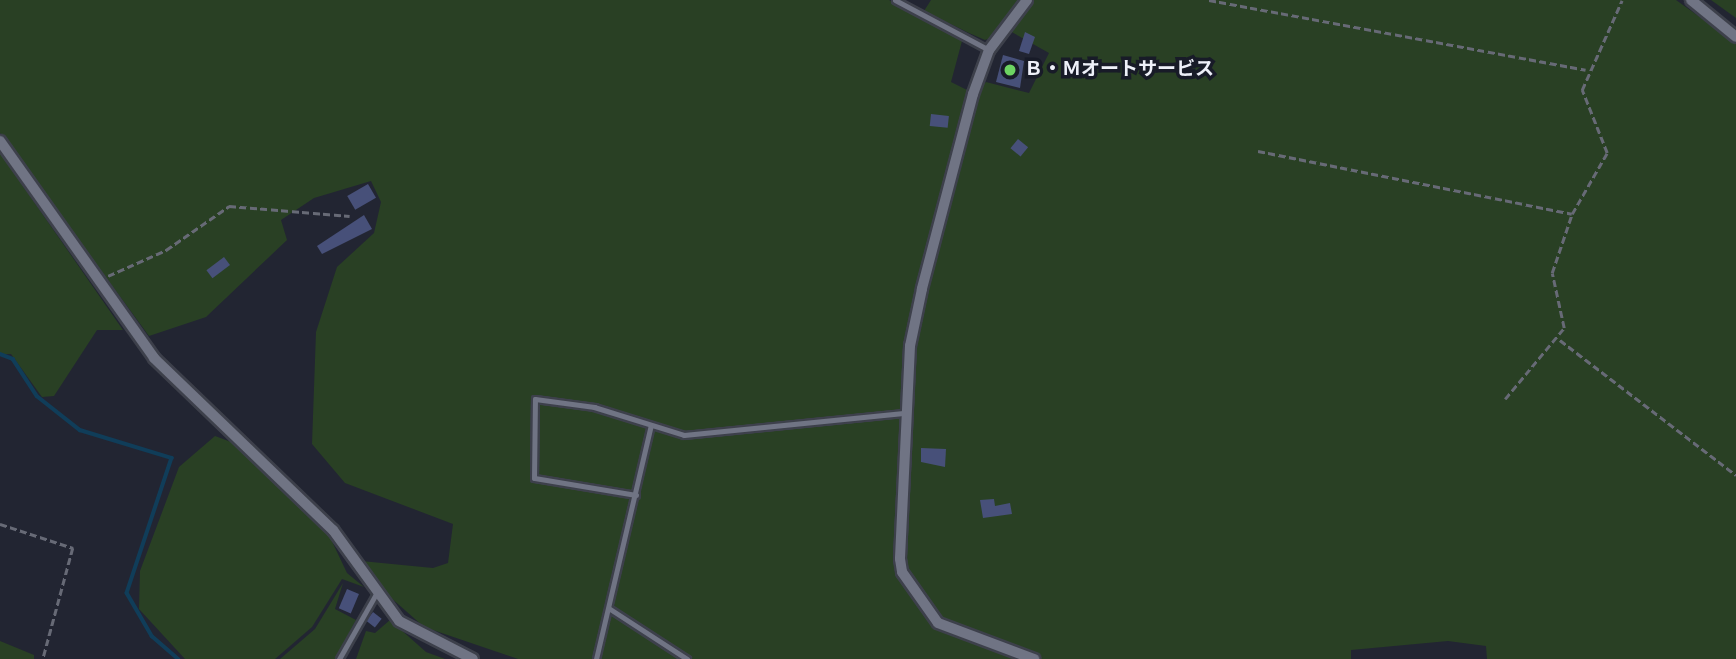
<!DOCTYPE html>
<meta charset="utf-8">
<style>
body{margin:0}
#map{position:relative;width:1736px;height:659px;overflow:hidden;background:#222532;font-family:"Varela Round","Noto Sans JP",sans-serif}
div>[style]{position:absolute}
.green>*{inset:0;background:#294024}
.stream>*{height:3.5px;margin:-1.75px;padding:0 1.75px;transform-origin:1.75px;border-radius:1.75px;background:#103d59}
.building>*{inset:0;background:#475079;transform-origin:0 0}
.path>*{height:2.5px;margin-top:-1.25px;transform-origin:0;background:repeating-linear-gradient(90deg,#676a76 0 7px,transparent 0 10.5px)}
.roads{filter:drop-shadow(2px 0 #3d404b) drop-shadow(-2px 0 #3d404b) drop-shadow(0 2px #3d404b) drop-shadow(0 -2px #3d404b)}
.service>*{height:5px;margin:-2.5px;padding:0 2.5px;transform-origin:2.5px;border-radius:2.5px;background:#707484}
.minor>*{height:10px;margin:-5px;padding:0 5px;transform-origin:5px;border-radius:5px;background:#707484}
.dots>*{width:19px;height:19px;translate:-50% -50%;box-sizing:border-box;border:4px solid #181b28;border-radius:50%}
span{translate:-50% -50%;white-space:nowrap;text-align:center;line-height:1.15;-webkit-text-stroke:7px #181b28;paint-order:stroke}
.poi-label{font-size:19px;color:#eef0f9;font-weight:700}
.left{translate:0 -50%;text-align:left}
</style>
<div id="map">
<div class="green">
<i style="clip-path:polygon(0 0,889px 0,962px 41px,951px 82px,975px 94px,986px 82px,1029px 93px,1049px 53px,1010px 31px,985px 40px,969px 33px,924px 11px,931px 0,1676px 0,1736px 43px,1736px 659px,1487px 659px,1486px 646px,1448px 641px,1351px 650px,1351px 659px,518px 659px,424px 627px,381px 589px,361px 561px,433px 568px,448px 563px,453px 524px,345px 483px,312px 444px,316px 332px,337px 267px,374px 233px,381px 202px,371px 181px,314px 198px,281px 220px,287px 240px,206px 317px,149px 336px,0 133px)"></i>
<i style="clip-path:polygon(1711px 0,1736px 0,1736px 18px)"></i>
<i style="clip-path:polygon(0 153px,123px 330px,97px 330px,54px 396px,42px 397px,11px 354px,0 354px)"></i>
<i style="clip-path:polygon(215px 436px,231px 442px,329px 535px,347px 573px,364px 587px,342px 579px,312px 627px,275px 659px,185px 659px,139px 609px,140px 571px,179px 467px)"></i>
<i style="clip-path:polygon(343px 583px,335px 609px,356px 620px,335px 659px,280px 659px,315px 629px)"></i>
<i style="clip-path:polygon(390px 620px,426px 652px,445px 659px,356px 659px,366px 631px,375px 633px)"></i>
<i style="clip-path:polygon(0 641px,34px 655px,34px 659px,0 659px)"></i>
</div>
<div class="stream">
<i style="left:0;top:354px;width:14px;rotate:21deg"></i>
<i style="left:13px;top:359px;width:44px;rotate:57deg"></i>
<i style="left:37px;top:396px;width:55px;rotate:38.3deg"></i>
<i style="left:80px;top:430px;width:96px;rotate:16.9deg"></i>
<i style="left:172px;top:458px;width:142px;rotate:108.4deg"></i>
<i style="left:127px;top:593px;width:50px;rotate:59.8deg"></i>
<i style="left:152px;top:636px;width:35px;rotate:41deg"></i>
</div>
<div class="building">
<i style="clip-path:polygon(1025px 32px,1035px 37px,1029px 54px,1019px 51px)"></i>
<i style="clip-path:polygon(1003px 55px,1024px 61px,1020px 88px,996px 82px)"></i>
<i style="left:931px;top:114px;width:18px;height:12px;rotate:6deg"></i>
<i style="left:1018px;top:139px;width:13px;height:12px;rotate:39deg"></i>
<i style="left:368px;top:184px;width:16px;height:24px;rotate:60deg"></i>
<i style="clip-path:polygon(364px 215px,372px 229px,322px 254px,317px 246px)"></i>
<i style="left:224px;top:257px;width:10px;height:22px;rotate:53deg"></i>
<i style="clip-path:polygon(921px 448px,946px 449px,945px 467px,921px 462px)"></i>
<i style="clip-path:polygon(994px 499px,995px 506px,1010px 503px,1012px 514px,983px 518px,980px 500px)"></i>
<i style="left:347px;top:589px;width:13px;height:21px;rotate:23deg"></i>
<i style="left:373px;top:612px;width:11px;height:11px;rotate:38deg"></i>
</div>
<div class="path">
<i style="left:1209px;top:0;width:383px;rotate:10.5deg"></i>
<i style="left:1258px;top:151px;width:320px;rotate:11.3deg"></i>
<i style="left:108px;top:276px;width:64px;rotate:-24.1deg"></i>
<i style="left:166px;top:250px;width:77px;rotate:-34.9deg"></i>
<i style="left:229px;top:206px;width:121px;rotate:4.7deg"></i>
<i style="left:1560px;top:340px;width:222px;rotate:37.5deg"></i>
<i style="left:1505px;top:399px;width:92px;rotate:-50.3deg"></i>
<i style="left:1564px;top:328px;width:56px;rotate:-102.3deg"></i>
<i style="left:1552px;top:273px;width:62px;rotate:-71.3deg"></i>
<i style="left:1572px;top:214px;width:70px;rotate:-60.2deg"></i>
<i style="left:1607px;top:153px;width:68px;rotate:-111.6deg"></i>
<i style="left:1582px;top:90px;width:98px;rotate:-66deg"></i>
<i style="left:0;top:524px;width:77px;rotate:18.2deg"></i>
<i style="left:73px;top:548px;width:115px;rotate:105.1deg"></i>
</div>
<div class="roads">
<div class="service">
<i style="left:895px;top:0;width:106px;rotate:28deg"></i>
<i style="left:636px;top:495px;width:103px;rotate:-170.5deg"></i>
<i style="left:534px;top:478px;width:79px;rotate:-89.3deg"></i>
<i style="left:535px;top:399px;width:60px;rotate:7.7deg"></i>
<i style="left:594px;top:407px;width:94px;rotate:17.3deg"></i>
<i style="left:684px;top:435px;width:223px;rotate:-5.7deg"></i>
<i style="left:610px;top:609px;width:92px;rotate:33deg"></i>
<i style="left:339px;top:659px;width:75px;rotate:-60.4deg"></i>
<i style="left:596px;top:659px;width:240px;rotate:-76.8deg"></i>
</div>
<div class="minor">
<i style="left:1027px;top:0;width:63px;rotate:127.2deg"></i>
<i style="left:989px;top:50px;width:47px;rotate:110deg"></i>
<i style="left:973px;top:94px;width:202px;rotate:104.7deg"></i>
<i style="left:922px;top:289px;width:58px;rotate:101.9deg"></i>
<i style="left:910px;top:346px;width:213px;rotate:92.7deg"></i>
<i style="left:900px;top:559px;width:13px;rotate:81deg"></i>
<i style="left:902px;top:572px;width:62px;rotate:54.8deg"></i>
<i style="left:938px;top:623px;width:103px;rotate:20.6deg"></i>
<i style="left:1691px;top:0;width:58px;rotate:39.4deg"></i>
<i style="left:0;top:141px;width:266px;rotate:54.6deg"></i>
<i style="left:154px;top:358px;width:248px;rotate:43.9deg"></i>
<i style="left:333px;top:530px;width:112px;rotate:54deg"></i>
<i style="left:399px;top:621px;width:83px;rotate:27.2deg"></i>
</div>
</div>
<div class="dots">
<i style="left:1010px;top:70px;background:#6cd362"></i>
</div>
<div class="poi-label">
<span class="left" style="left:1024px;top:70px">Ｂ・Ｍオートサービス</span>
</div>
</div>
